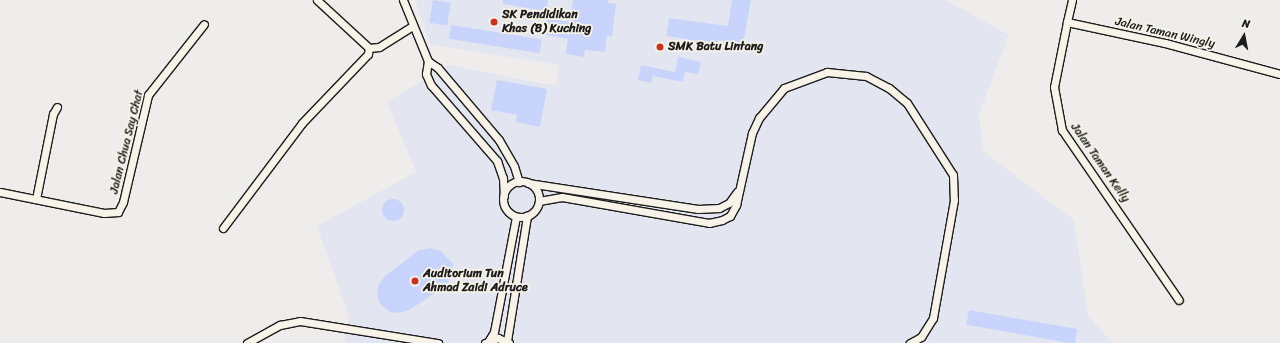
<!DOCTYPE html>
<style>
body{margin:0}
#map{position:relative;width:1280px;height:343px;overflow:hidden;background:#eeedec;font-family:Sriracha,sans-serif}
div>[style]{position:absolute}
.built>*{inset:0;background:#e3e6f0}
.building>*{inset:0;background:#c8d4fb;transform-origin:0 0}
.round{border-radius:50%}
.roads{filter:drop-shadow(1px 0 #1c1c1c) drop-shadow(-1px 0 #1c1c1c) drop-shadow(0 1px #1c1c1c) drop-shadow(0 -1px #1c1c1c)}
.minor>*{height:7px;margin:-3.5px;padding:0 3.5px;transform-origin:3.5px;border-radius:3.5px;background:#f7f3e8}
.minor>.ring{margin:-3.5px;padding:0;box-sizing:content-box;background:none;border:7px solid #f7f3e8;border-radius:50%}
.dots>*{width:11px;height:11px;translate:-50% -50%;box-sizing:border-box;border:2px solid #f7f3e8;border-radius:50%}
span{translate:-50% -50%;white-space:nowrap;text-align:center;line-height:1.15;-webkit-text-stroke:3.5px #f7f3e8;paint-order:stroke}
.poi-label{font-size:12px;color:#1c1c1c;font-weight:700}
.left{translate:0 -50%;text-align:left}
.street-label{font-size:12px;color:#1c1c1c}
.north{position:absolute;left:1224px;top:16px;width:40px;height:40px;-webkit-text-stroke:3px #f7f3e8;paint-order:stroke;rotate:10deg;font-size:11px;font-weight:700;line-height:16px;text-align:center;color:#1c1c1c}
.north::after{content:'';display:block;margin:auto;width:14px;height:18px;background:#1c1c1c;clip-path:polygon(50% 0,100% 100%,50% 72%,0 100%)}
</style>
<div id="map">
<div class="built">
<i style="clip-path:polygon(415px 0,946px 0,1009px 35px,979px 114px,983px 151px,1074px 220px,1088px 315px,1112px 343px,344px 343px,349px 316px,317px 226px,416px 172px,387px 102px,448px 65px,556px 86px,559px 65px,430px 44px)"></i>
</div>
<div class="building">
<i style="left:433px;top:0;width:18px;height:23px;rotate:9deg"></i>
<i style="clip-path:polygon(503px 0,548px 0,546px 11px,503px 4px)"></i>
<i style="clip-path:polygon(573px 0,608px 0,608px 3px,616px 4px,612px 36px,607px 35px,605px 52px,585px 50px,584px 57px,566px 54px,568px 39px,545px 35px,548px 17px,570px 22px)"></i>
<i style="clip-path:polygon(732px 0,751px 0,743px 44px,718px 40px,718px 44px,666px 36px,669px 18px,728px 26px)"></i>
<i style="left:451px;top:25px;width:92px;height:14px;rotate:9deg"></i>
<i style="clip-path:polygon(678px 57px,701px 62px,698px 74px,685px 72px,683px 82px,653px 76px,651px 83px,638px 80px,641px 65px,675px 72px)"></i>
<i style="clip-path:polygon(497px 80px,547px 89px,540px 127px,516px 122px,517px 115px,491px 110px)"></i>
<i class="round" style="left:382px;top:199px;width:22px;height:22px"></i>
<i style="clip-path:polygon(431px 248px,441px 251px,453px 264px,452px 276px,445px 286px,411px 309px,400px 313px,390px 312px,381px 305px,377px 296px,378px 286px,385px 276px,419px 250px)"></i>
<i style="left:969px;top:310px;width:110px;height:15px;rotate:10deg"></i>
</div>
<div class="roads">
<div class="minor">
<i style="left:317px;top:0;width:71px;rotate:42.7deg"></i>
<i style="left:403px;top:0;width:66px;rotate:67.7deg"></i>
<i style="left:1072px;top:0;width:23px;rotate:103deg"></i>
<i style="left:1067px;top:22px;width:100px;rotate:12.1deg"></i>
<i style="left:1165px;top:43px;width:119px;rotate:15.1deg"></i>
<i style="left:1067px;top:22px;width:66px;rotate:101.3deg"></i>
<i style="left:1054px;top:87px;width:44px;rotate:79.5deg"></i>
<i style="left:1062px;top:130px;width:206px;rotate:55.5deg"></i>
<i style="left:369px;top:48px;width:10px;rotate:-6deg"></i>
<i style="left:379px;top:47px;width:40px;rotate:-32deg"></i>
<i style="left:428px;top:61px;width:13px;rotate:99deg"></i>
<i style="left:426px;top:74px;width:12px;rotate:66deg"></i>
<i style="left:431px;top:85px;width:101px;rotate:49deg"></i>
<i style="left:497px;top:161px;width:18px;rotate:71deg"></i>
<i style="left:503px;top:178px;width:18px;rotate:87deg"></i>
<i style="left:428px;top:61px;width:12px;rotate:35deg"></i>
<i style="left:438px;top:68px;width:94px;rotate:49.7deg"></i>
<i style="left:499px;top:140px;width:30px;rotate:60deg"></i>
<i style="left:514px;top:166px;width:17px;rotate:73deg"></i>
<i class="ring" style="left:503px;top:181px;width:29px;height:29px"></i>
<i style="left:528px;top:183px;width:172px;rotate:8.7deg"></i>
<i style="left:698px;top:209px;width:21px;rotate:-3deg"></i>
<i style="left:719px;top:208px;width:11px;rotate:-27deg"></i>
<i style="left:729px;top:203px;width:14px;rotate:-54deg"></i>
<i style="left:0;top:192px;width:106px;rotate:11.4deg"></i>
<i style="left:104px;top:213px;width:14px;rotate:-4deg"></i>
<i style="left:118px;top:212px;width:11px;rotate:-63deg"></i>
<i style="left:123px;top:202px;width:110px;rotate:-76.8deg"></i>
<i style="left:148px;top:95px;width:90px;rotate:-51.7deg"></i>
<i style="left:36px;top:199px;width:87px;rotate:-78.7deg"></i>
<i style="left:53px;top:114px;width:8px;rotate:-60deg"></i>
<i style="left:539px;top:201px;width:23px;rotate:-10deg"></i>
<i style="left:562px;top:197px;width:149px;rotate:10deg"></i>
<i style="left:709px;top:223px;width:13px;rotate:-13deg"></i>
<i style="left:722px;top:220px;width:9px;rotate:-27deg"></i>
<i style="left:730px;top:216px;width:13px;rotate:-61deg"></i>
<i style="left:736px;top:205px;width:74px;rotate:-77.5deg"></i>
<i style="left:752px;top:133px;width:17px;rotate:-65deg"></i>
<i style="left:759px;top:118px;width:39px;rotate:-50deg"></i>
<i style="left:784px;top:88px;width:46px;rotate:-20.4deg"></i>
<i style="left:827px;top:72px;width:39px;rotate:6deg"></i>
<i style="left:866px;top:76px;width:26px;rotate:28deg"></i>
<i style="left:889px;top:88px;width:23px;rotate:40deg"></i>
<i style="left:907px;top:103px;width:85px;rotate:57.4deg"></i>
<i style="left:953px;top:175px;width:25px;rotate:88deg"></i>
<i style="left:954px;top:200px;width:120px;rotate:100.1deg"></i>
<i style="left:933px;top:318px;width:22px;rotate:122deg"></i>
<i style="left:921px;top:337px;width:13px;rotate:151deg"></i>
<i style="left:223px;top:228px;width:131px;rotate:-53deg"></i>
<i style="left:302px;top:123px;width:95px;rotate:-46.3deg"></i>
<i style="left:368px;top:54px;width:6px;rotate:-81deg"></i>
<i style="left:489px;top:340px;width:9px;rotate:-58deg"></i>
<i style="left:494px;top:332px;width:117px;rotate:-79.2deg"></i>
<i style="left:507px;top:341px;width:127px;rotate:-80.9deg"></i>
<i style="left:247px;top:343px;width:38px;rotate:-29deg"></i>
<i style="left:280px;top:325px;width:20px;rotate:-11deg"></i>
<i style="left:300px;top:321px;width:140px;rotate:9.1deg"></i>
<i style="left:485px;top:343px;width:14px;rotate:-21deg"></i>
<i style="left:498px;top:338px;width:12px;rotate:24deg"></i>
</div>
</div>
<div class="dots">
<i style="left:494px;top:22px;background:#c8321e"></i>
<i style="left:660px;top:47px;background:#c8321e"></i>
<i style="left:415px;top:281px;background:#c8321e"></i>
</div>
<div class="poi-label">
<span class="left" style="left:502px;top:22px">SK Pendidikan<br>Khas (B) Kuching</span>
<span class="left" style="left:668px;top:47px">SMK Batu Lintang</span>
<span class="left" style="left:423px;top:281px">Auditorium Tun<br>Ahmad Zaidi Adruce</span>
</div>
<div class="street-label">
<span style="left:1165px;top:33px;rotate:13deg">Jalan Taman Wingly</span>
<span style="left:127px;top:142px;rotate:-76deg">Jalan Chua Say Chat</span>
<span style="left:1100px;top:163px;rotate:55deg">Jalan Taman Kelly</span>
</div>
<div class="north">N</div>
</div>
